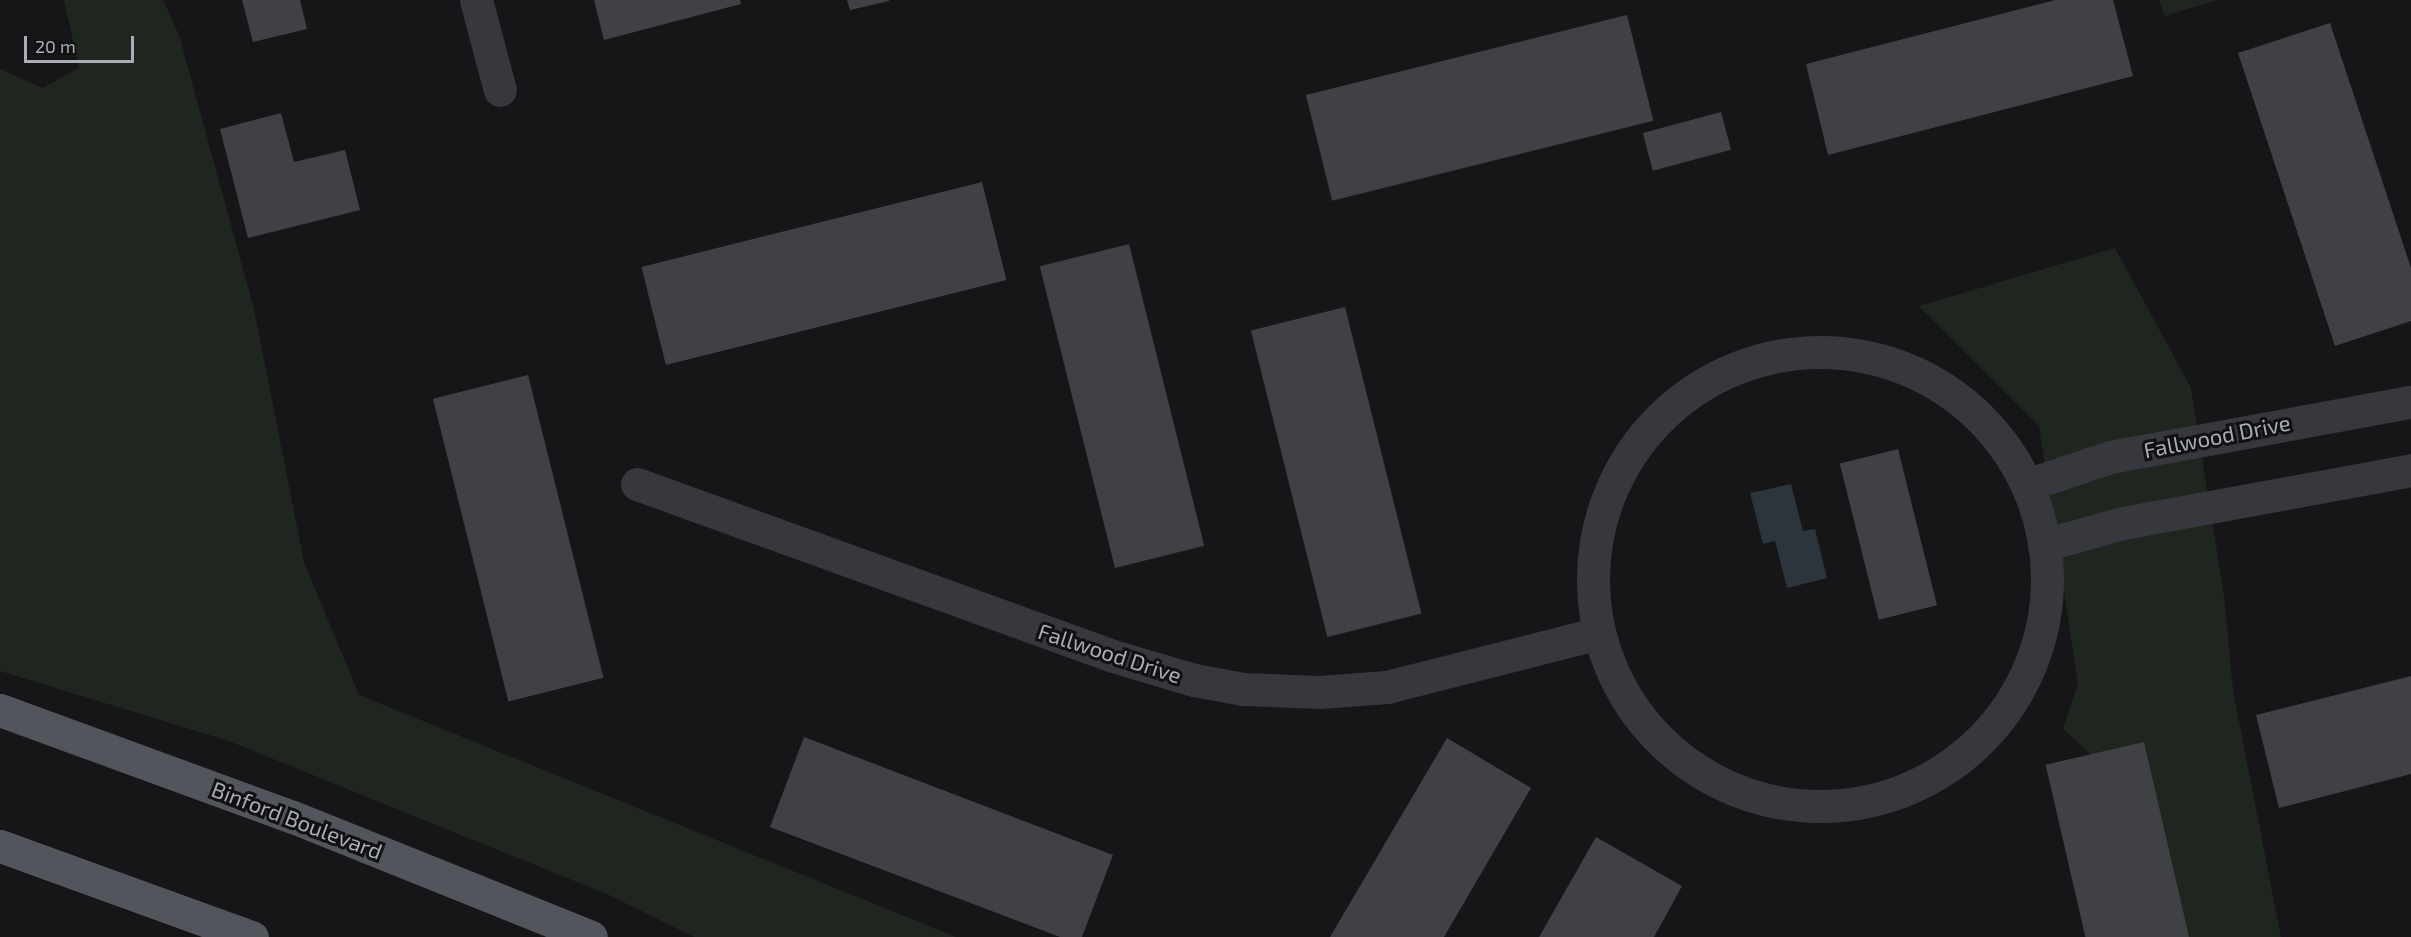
<!DOCTYPE html>
<style>
body{margin:0}
#map{position:relative;width:2411px;height:937px;overflow:hidden;background:#161618;font-family:"Exo 2",sans-serif}
div>[style]{position:absolute}
.green>*{inset:0;background:#1e261f}
.water>*{inset:0;background:#2c353c}
.building>*{inset:0;background:#404145;transform-origin:0 0}
.minor>*{height:33px;margin:-16.5px;padding:0 16.5px;transform-origin:16.5px;border-radius:16.5px;background:#37383d}
.minor>.ring{margin:-16.5px;padding:0;box-sizing:content-box;background:none;border:33px solid #37383d;border-radius:50%}
.major>*{height:33px;margin:-16.5px;padding:0 16.5px;transform-origin:16.5px;border-radius:16.5px;background:#53555c}
span{translate:-50% -50%;white-space:nowrap;text-align:center;line-height:1.15;-webkit-text-stroke:6px #111113;paint-order:stroke}
.street-label{font-size:22px;color:#a8adb8}
.scale{position:absolute;left:24px;top:36px;width:110px;height:27px;box-sizing:border-box;border:3px solid #a8adb8;border-top:0;padding-left:8px;font-size:18px;line-height:21px;white-space:nowrap;color:#a8adb8;-webkit-text-stroke:4px #111113;paint-order:stroke}
</style>
<div id="map">
<div class="green">
<i style="clip-path:polygon(64px 0,163px 0,179px 35px,254px 309px,304px 562px,359px 695px,956px 937px,694px 937px,609px 895px,229px 741px,0 671px,0 69px,43px 88px,79px 68px)"></i>
<i style="clip-path:polygon(2159px 0,2217px 0,2165px 16px)"></i>
<i style="clip-path:polygon(2115px 248px,2191px 388px,2224px 596px,2233px 690px,2281px 937px,2142px 937px,2138px 797px,2063px 729px,2078px 684px,2039px 426px,1919px 306px)"></i>
</div>
<div class="water">
<i style="clip-path:polygon(1791px 484px,1803px 531px,1815px 529px,1827px 578px,1787px 588px,1775px 541px,1763px 544px,1750px 493px)"></i>
</div>
<div class="building">
<i style="clip-path:polygon(242px 0,300px 0,307px 29px,253px 42px)"></i>
<i style="clip-path:polygon(594px 0,740px 0,741px 4px,604px 40px)"></i>
<i style="clip-path:polygon(847px 0,889px 0,889px 1px,850px 10px)"></i>
<i style="clip-path:polygon(2055px 0,2113px 0,2133px 76px,1828px 155px,1806px 64px)"></i>
<i style="left:1627px;top:15px;width:109px;height:331px;rotate:76deg"></i>
<i style="clip-path:polygon(2330px 23px,2411px 268px,2411px 321px,2335px 346px,2238px 53px)"></i>
<i style="left:1721px;top:112px;width:39px;height:81px;rotate:75deg"></i>
<i style="clip-path:polygon(281px 113px,294px 162px,345px 150px,360px 210px,248px 238px,220px 129px)"></i>
<i style="left:982px;top:182px;width:101px;height:351px;rotate:76deg"></i>
<i style="left:1129px;top:244px;width:311px;height:92px;rotate:76deg"></i>
<i style="left:1345px;top:307px;width:316px;height:97px;rotate:76deg"></i>
<i style="left:528px;top:375px;width:312px;height:98px;rotate:76deg"></i>
<i style="left:1898px;top:449px;width:161px;height:60px;rotate:76deg"></i>
<i style="clip-path:polygon(2411px 676px,2411px 774px,2279px 808px,2256px 715px)"></i>
<i style="clip-path:polygon(804px 737px,1113px 855px,1082px 937px,1060px 937px,770px 827px)"></i>
<i style="clip-path:polygon(1447px 738px,1531px 788px,1444px 937px,1330px 937px)"></i>
<i style="left:2144px;top:742px;width:200px;height:101px;rotate:77deg"></i>
<i style="clip-path:polygon(1596px 837px,1682px 886px,1654px 937px,1539px 937px)"></i>
</div>
<div class="minor">
<i style="left:476px;top:0;width:93px;rotate:75.1deg"></i>
<i class="ring" style="left:1593px;top:352px;width:421px;height:421px"></i>
<i style="left:637px;top:484px;width:506px;rotate:19.87deg"></i>
<i style="left:1113px;top:656px;width:84px;rotate:16.5deg"></i>
<i style="left:1194px;top:680px;width:50px;rotate:10.4deg"></i>
<i style="left:1243px;top:689px;width:77px;rotate:2.2deg"></i>
<i style="left:1320px;top:692px;width:67px;rotate:-4.3deg"></i>
<i style="left:1387px;top:687px;width:219px;rotate:-14.3deg"></i>
<i style="left:2027px;top:485px;width:88px;rotate:-18.6deg"></i>
<i style="left:2110px;top:457px;width:306px;rotate:-10.4deg"></i>
<i style="left:2044px;top:545px;width:82px;rotate:-15.6deg"></i>
<i style="left:2123px;top:523px;width:293px;rotate:-10.4deg"></i>
</div>
<div class="major">
<i style="left:0;top:710px;width:312px;rotate:20.1deg"></i>
<i style="left:293px;top:817px;width:321px;rotate:21.9deg"></i>
<i style="left:0;top:846px;width:268px;rotate:19.9deg"></i>
</div>
<div class="street-label">
<span style="left:2217px;top:436px;rotate:-11deg">Fallwood Drive</span>
<span style="left:1110px;top:653px;rotate:18deg">Fallwood Drive</span>
<span style="left:297px;top:820px;rotate:21deg">Binford Boulevard</span>
</div>
<div class="scale">20 m</div>
</div>
